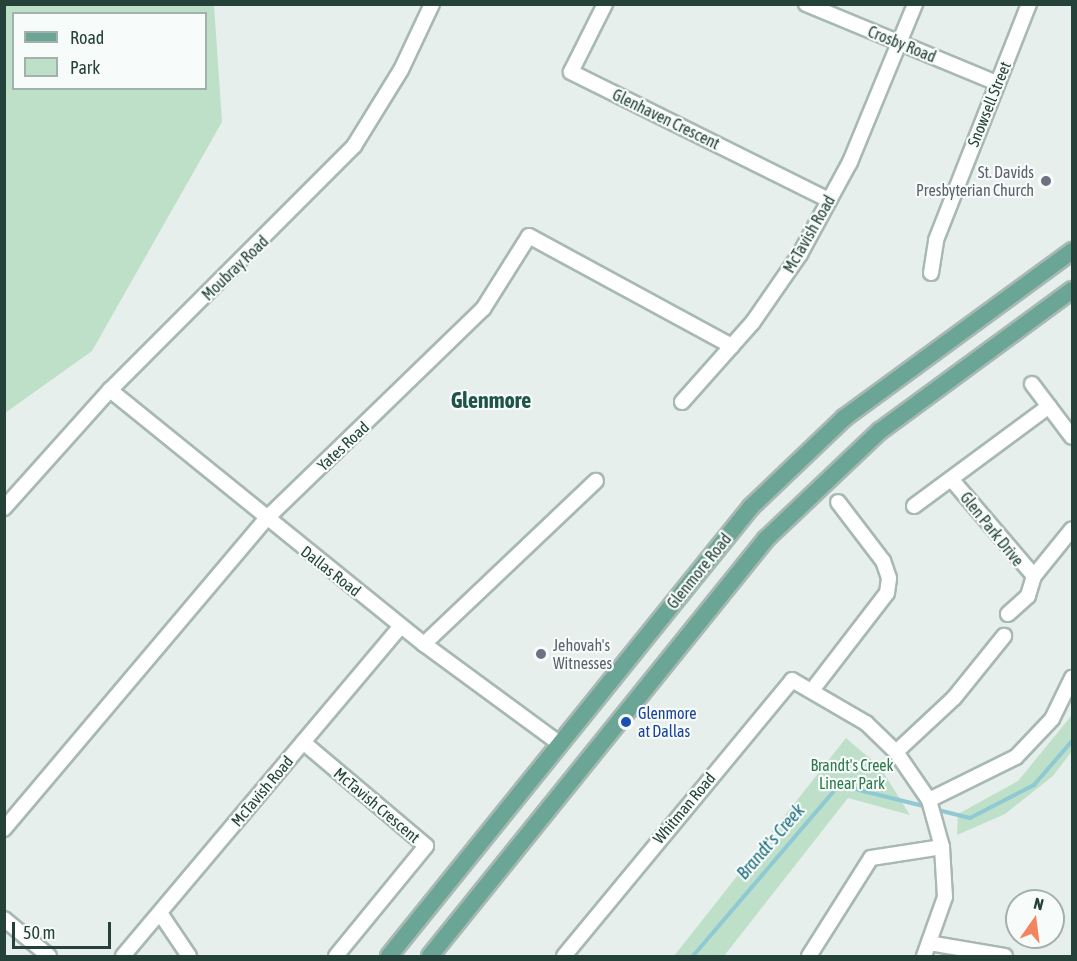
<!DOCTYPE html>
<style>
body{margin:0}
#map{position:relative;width:1077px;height:961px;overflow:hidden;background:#e6efeb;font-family:"Asap Condensed",sans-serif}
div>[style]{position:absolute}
.green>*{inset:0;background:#bfe0c8}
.stream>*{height:4px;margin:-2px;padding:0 2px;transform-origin:2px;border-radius:2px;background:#8ec9d4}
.roads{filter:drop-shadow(2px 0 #a8b8b2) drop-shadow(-2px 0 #a8b8b2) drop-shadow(0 2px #a8b8b2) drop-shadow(0 -2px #a8b8b2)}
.minor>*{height:14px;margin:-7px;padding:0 7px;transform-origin:7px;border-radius:7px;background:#fff}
.major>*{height:16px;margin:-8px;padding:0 8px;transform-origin:8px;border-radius:8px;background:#6aa596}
.dots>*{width:16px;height:16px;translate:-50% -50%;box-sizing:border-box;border:3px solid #f7fbf9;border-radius:50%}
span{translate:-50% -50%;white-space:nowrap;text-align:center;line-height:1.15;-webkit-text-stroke:4.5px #f7fbf9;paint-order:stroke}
.street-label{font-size:16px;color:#24423a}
.worship-label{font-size:16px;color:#5b616d}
.right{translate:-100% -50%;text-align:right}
.left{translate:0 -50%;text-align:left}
.transit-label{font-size:16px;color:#164399}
.park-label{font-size:16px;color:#2d7a4b}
.water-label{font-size:18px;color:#1c6f80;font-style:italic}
.district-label{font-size:22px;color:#1f5548;font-weight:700}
.frame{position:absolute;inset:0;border:6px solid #24423a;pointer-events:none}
.legend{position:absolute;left:12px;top:12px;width:195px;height:78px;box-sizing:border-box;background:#f7fbf9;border:2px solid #a3b1ad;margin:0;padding:8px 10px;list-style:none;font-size:18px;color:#24423a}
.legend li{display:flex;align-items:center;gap:12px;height:30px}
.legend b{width:30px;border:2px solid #a3b1ad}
.north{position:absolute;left:1005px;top:889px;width:60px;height:60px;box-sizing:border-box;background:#f7fbf9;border:2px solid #a3b1ad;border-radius:50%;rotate:14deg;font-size:16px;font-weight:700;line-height:24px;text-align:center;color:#24423a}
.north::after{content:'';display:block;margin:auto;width:21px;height:27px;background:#f4845f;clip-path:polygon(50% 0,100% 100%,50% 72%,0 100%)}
.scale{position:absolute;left:12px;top:922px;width:99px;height:27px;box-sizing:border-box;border:3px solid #24423a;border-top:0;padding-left:8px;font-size:18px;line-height:21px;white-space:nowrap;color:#24423a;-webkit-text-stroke:4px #f7fbf9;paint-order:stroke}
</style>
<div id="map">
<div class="green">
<i style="clip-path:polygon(evenodd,5px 4px,214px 5px,222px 122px,92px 351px,5px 413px,5px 4px,14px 14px,206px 14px,206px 88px,14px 88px,14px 14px)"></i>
<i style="clip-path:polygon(1072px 715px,1072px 751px,1053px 776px,1005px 814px,957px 835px,958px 814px,1018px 781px)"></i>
<i style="clip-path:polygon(846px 738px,880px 767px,910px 815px,848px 798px,724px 956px,674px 956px)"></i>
</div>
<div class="stream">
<i style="left:934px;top:809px;width:37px;rotate:14deg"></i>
<i style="left:970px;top:818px;width:72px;rotate:-27.3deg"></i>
<i style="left:1034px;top:785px;width:58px;rotate:-49.2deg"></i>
<i style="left:693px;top:956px;width:225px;rotate:-49.5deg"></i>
<i style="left:839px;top:785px;width:91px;rotate:14deg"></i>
</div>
<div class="roads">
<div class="minor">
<i style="left:605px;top:4px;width:76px;rotate:116.6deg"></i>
<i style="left:571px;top:72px;width:288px;rotate:26.4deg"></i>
<i style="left:806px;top:4px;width:207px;rotate:22.5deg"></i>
<i style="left:931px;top:273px;width:33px;rotate:-81deg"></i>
<i style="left:936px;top:240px;width:254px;rotate:-68.5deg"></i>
<i style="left:1032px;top:384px;width:66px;rotate:53deg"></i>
<i style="left:110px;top:390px;width:404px;rotate:39deg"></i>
<i style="left:424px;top:644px;width:167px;rotate:36.3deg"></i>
<i style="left:682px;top:402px;width:107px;rotate:-48.4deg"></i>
<i style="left:753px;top:322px;width:83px;rotate:-55.3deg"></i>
<i style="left:800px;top:254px;width:105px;rotate:-61.5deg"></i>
<i style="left:850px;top:162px;width:171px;rotate:-67.6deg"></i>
<i style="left:952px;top:480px;width:126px;rotate:49.5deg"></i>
<i style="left:1034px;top:576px;width:21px;rotate:107deg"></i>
<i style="left:1028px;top:596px;width:27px;rotate:138deg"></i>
<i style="left:914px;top:506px;width:168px;rotate:-36.5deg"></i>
<i style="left:4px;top:508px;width:159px;rotate:-48.1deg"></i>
<i style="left:110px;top:390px;width:345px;rotate:-45deg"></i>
<i style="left:354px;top:146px;width:89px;rotate:-58.3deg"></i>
<i style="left:401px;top:70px;width:73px;rotate:-64.8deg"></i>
<i style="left:1034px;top:576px;width:60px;rotate:-51deg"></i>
<i style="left:424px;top:644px;width:237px;rotate:-43.5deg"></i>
<i style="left:813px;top:689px;width:121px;rotate:-52.4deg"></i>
<i style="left:887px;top:593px;width:15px;rotate:-82deg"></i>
<i style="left:889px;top:578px;width:18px;rotate:-109deg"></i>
<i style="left:883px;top:561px;width:74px;rotate:-127.3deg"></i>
<i style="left:303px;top:742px;width:161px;rotate:40.2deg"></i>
<i style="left:426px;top:846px;width:142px;rotate:129.3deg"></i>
<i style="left:896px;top:752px;width:79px;rotate:-43deg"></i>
<i style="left:954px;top:698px;width:80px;rotate:-51.1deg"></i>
<i style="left:929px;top:800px;width:97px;rotate:-26.3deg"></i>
<i style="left:1016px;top:757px;width:52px;rotate:-46.5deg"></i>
<i style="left:1052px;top:719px;width:46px;rotate:-64deg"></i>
<i style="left:4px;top:829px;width:406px;rotate:-49.8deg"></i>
<i style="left:266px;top:519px;width:302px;rotate:-44.1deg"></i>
<i style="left:483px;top:309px;width:86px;rotate:-57.8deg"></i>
<i style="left:529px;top:236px;width:231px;rotate:28.5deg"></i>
<i style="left:160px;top:913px;width:52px;rotate:56deg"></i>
<i style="left:4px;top:919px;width:58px;rotate:39.4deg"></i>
<i style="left:929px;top:943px;width:77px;rotate:9.7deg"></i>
<i style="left:123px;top:956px;width:431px;rotate:-49.9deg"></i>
<i style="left:564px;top:956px;width:358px;rotate:-50.4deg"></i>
<i style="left:792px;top:680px;width:86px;rotate:30.2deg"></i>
<i style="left:866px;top:723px;width:42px;rotate:44deg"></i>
<i style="left:896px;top:752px;width:58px;rotate:55.5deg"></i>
<i style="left:929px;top:800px;width:49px;rotate:74.5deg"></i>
<i style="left:942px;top:847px;width:50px;rotate:86.6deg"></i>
<i style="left:945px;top:897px;width:63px;rotate:109.6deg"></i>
<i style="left:809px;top:956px;width:116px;rotate:-57.7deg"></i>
<i style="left:871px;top:858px;width:72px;rotate:-8.8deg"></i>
</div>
<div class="major">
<i style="left:389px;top:956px;width:577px;rotate:-51.12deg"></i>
<i style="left:751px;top:507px;width:129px;rotate:-43.7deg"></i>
<i style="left:844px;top:418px;width:283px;rotate:-36.2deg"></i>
<i style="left:430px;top:956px;width:536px;rotate:-51.14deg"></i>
<i style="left:766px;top:539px;width:157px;rotate:-43.5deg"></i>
<i style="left:880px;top:431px;width:238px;rotate:-36.3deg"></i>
</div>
</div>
<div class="dots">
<i style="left:1046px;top:181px;background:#6b7280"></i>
<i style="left:541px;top:654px;background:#6b7280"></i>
<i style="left:626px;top:722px;background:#1a4fb4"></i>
</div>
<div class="street-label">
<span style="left:902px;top:44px;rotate:22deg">Crosby Road</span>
<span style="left:989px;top:104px;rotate:-68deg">Snowsell Street</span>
<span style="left:666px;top:119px;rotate:26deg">Glenhaven Crescent</span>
<span style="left:809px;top:234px;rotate:-60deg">McTavish Road</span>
<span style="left:235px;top:268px;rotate:-44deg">Moubray Road</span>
<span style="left:343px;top:446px;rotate:-43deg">Yates Road</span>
<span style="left:992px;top:529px;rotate:51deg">Glen Park Drive</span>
<span style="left:331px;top:571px;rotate:38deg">Dallas Road</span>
<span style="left:699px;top:571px;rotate:-51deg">Glenmore Road</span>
<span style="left:262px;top:791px;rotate:-50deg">McTavish Road</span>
<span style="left:377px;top:805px;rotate:40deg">McTavish Crescent</span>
<span style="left:684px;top:808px;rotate:-50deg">Whitman Road</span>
</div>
<div class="worship-label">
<span class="right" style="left:1034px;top:181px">St. Davids<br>Presbyterian Church</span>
<span class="left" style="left:553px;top:654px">Jehovah's<br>Witnesses</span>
</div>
<div class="transit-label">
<span class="left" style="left:638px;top:722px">Glenmore<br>at Dallas</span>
</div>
<div class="park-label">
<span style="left:852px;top:774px">Brandt's Creek<br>Linear Park</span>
</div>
<div class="water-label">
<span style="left:771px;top:842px;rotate:-49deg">Brandt's Creek</span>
</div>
<div class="district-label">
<span style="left:491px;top:401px">Glenmore</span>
</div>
<div class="frame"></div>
<ul class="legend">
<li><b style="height:8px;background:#6aa596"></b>Road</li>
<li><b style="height:16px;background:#bfe0c8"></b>Park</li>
</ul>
<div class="north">N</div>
<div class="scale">50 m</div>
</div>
